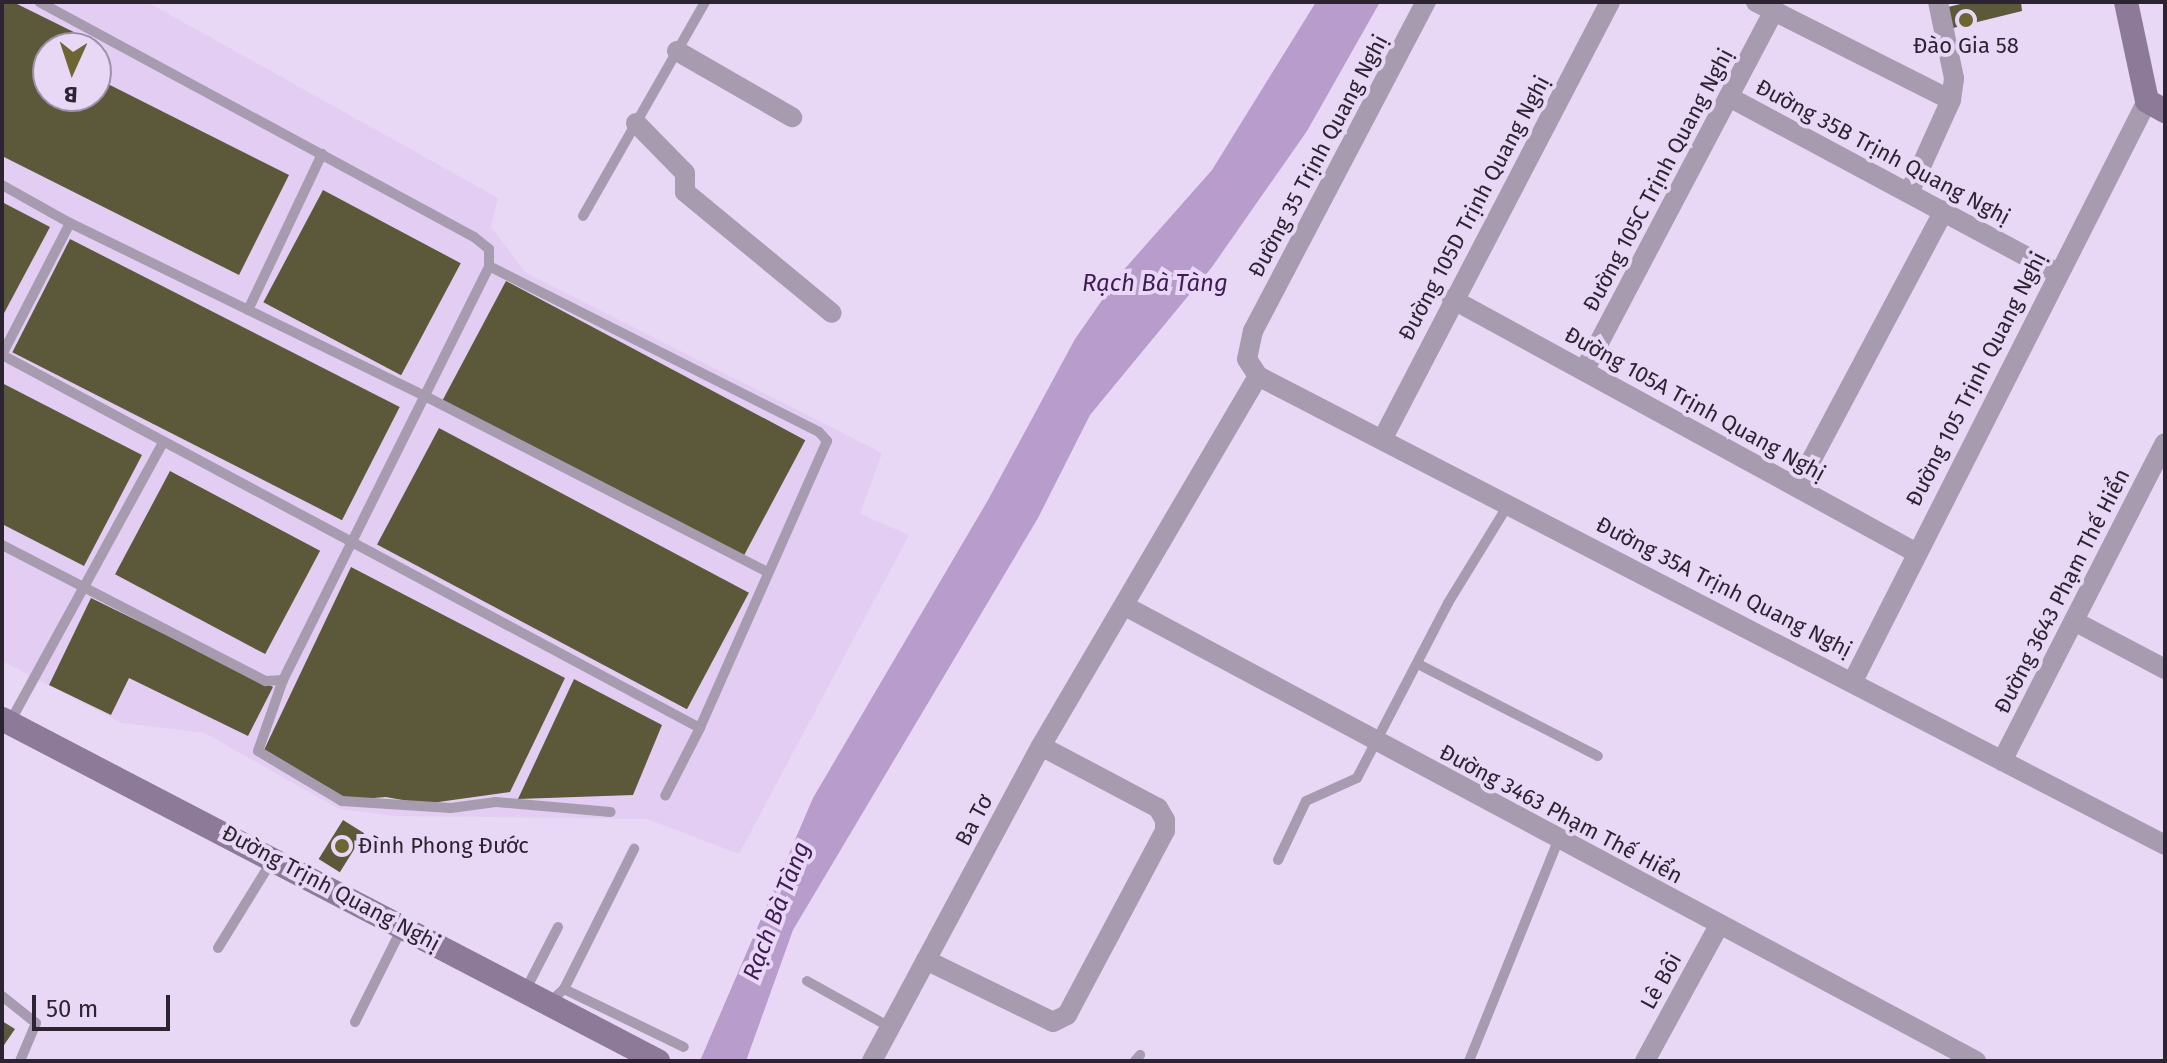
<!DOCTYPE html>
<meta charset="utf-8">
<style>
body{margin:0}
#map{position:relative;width:2167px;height:1063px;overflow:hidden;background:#e9d7f6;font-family:"Fira Sans",sans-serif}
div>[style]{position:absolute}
.built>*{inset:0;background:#e3cdf3}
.water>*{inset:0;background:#b89dcc}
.building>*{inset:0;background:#5c583a;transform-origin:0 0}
.lane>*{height:10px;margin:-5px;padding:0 5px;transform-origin:5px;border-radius:5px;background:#a79bb0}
.street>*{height:20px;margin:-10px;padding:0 10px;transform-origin:10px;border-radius:10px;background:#a79bb0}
.secondary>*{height:24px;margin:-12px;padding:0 12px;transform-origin:12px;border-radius:12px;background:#8c7a98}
.dots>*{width:22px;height:22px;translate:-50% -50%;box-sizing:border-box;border:4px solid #e9d7f6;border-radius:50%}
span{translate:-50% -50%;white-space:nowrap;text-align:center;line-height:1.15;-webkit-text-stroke:8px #e9d7f6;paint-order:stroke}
.poi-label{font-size:22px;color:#2c2531}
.left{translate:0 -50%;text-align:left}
.street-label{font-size:22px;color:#2c2531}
.water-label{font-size:24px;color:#401c55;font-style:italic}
.frame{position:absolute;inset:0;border:4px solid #2c2531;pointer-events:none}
.north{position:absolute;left:32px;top:32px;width:80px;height:80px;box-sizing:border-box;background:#e9d7f6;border:2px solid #9d90a7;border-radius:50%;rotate:183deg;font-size:22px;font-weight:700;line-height:32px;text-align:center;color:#2c2531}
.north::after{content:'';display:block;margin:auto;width:28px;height:36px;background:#6d6633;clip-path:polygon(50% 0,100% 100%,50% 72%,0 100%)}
.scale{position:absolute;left:32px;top:995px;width:138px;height:36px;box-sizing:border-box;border:4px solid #2c2531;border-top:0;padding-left:10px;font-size:24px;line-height:28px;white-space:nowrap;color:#2c2531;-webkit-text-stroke:6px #e9d7f6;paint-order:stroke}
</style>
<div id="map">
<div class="built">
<i style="clip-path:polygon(evenodd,2px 2px,147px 2px,498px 198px,491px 227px,526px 273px,882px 453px,860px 514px,909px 535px,739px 854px,647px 819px,395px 816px,339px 809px,205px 733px,122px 723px,2px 661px,2px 2px,48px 48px,96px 48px,96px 96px,48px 96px,48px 48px)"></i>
</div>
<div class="water">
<i style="clip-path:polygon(1316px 2px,1380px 2px,1307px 131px,1212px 267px,1090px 415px,1038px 518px,793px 930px,746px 1061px,700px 1061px,813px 798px,988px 500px,1075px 339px,1121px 273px,1212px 170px)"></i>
</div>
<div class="building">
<i style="clip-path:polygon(2px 2px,13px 2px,100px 45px,96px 54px,96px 48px,48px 48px,48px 96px,96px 96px,96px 78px,289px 175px,239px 275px,2px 156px)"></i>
<i style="clip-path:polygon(1969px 2px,2021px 2px,2022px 11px,1949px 29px,1944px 8px)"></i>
<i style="left:323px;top:190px;width:156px;height:127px;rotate:28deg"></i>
<i style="clip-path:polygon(2px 202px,50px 227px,2px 317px)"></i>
<i style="left:70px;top:239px;width:370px;height:127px;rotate:27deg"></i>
<i style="left:506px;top:281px;width:339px;height:135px;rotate:28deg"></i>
<i style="clip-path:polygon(2px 383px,142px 455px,84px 566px,2px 524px)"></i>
<i style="left:439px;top:428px;width:351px;height:132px;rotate:28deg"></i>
<i style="left:170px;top:471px;width:170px;height:117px;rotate:28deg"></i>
<i style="clip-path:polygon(351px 567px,565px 678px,510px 792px,424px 804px,386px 797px,349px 800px,264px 750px)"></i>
<i style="clip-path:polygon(91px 598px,273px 687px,248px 736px,129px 678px,111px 715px,49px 685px)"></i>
<i style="clip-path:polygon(574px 679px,662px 725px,633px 795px,518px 799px)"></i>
<i style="left:343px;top:820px;width:25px;height:46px;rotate:32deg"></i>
<i style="clip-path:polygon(2px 1021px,15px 1029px,2px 1048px)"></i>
</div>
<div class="lane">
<i style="left:2px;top:185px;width:78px;rotate:29.2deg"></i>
<i style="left:70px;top:223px;width:148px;rotate:117.3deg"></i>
<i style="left:583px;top:216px;width:246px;rotate:-60.3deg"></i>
<i style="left:70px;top:223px;width:393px;rotate:26deg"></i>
<i style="left:423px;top:395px;width:387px;rotate:27.2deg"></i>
<i style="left:489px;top:266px;width:369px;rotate:26.7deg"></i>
<i style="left:819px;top:432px;width:12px;rotate:48deg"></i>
<i style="left:827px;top:441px;width:314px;rotate:113.9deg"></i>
<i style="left:700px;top:728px;width:76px;rotate:117.2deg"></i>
<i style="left:248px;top:310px;width:173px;rotate:-64.6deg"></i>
<i style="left:2px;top:355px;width:791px;rotate:28.12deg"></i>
<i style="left:2px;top:545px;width:297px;rotate:27.3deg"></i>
<i style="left:266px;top:681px;width:17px;rotate:-3deg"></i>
<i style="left:283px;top:680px;width:462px;rotate:-63.5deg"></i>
<i style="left:489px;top:266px;width:17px;rotate:-90deg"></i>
<i style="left:489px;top:249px;width:19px;rotate:-141deg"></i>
<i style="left:474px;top:237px;width:494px;rotate:-151.6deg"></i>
<i style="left:1418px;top:664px;width:202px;rotate:27.1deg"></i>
<i style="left:283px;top:680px;width:75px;rotate:109.4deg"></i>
<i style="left:258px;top:751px;width:98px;rotate:30.8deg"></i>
<i style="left:342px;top:801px;width:109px;rotate:3.7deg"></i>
<i style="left:451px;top:808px;width:45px;rotate:-7.6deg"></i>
<i style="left:496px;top:802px;width:115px;rotate:5deg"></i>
<i style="left:10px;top:722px;width:318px;rotate:-61.3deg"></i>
<i style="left:1278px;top:860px;width:65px;rotate:-64.6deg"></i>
<i style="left:1306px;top:801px;width:56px;rotate:-24.3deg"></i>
<i style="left:1357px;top:778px;width:197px;rotate:-62.5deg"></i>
<i style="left:1448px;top:603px;width:115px;rotate:-58.5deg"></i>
<i style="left:218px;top:948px;width:105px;rotate:-58.3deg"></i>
<i style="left:807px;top:981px;width:93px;rotate:29.1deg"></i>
<i style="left:564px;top:989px;width:133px;rotate:25.8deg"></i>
<i style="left:525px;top:991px;width:72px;rotate:-62.7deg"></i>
<i style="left:2px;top:996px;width:43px;rotate:38.5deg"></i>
<i style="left:36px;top:1023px;width:41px;rotate:112.8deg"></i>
<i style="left:549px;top:1003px;width:21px;rotate:-43deg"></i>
<i style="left:564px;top:989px;width:157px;rotate:-63.4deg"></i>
<i style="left:355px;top:1022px;width:105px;rotate:-63.4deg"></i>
<i style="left:1135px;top:1061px;width:8px;rotate:-50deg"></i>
<i style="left:1469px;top:1061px;width:237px;rotate:-68deg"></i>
</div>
<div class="street">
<i style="left:1756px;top:2px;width:218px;rotate:26.7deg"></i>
<i style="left:677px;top:51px;width:133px;rotate:29.9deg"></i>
<i style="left:1729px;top:97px;width:372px;rotate:28.2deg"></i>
<i style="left:636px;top:123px;width:70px;rotate:45.6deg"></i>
<i style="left:685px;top:173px;width:19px;rotate:90deg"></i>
<i style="left:685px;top:192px;width:190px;rotate:39.5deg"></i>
<i style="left:1909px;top:193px;width:102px;rotate:-65.7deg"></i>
<i style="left:1951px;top:100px;width:22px;rotate:-82deg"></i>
<i style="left:1954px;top:78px;width:78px;rotate:-101.9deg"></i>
<i style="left:1452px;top:299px;width:528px;rotate:28.65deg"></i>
<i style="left:1584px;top:371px;width:407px;rotate:-62.2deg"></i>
<i style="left:1258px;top:376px;width:1021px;rotate:27.34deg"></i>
<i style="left:1258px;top:376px;width:20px;rotate:-123deg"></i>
<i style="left:1247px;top:359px;width:29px;rotate:-78deg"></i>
<i style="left:1253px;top:331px;width:372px;rotate:-62.3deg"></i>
<i style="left:1383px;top:438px;width:492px;rotate:-62.5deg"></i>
<i style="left:1797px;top:487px;width:313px;rotate:-62deg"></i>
<i style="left:1125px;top:606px;width:965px;rotate:28.13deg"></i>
<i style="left:2074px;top:621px;width:103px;rotate:27.8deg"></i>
<i style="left:1853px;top:681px;width:650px;rotate:-63.12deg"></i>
<i style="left:2002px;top:761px;width:357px;rotate:-62.9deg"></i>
<i style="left:926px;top:960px;width:141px;rotate:26deg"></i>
<i style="left:1053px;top:1022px;width:16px;rotate:-27deg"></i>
<i style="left:1067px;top:1015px;width:208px;rotate:-62deg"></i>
<i style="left:1165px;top:831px;width:11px;rotate:-90deg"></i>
<i style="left:1165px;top:820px;width:14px;rotate:-120deg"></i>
<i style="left:1158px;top:808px;width:132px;rotate:-152.1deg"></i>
<i style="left:872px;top:1061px;width:357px;rotate:-61.8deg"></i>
<i style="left:1041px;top:746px;width:429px;rotate:-59.6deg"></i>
<i style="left:1645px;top:1061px;width:155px;rotate:-61.4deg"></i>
</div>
<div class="secondary">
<i style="left:2126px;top:2px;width:101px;rotate:78deg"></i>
<i style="left:2147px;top:101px;width:21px;rotate:29deg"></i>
<i style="left:2px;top:719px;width:740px;rotate:27.53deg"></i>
</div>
<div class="dots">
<i style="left:1966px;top:20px;background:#6d6633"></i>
<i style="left:342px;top:846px;background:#6d6633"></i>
</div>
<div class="poi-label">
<span style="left:1966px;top:46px">Đào Gia 58</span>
<span class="left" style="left:358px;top:846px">Đình Phong Đước</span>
</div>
<div class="street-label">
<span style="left:1883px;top:152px;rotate:28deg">Đường 35B Trịnh Quang Nghị</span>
<span style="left:1318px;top:156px;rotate:-62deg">Đường 35 Trịnh Quang Nghị</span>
<span style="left:1658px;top:180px;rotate:-62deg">Đường 105C Trịnh Quang Nghị</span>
<span style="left:1474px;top:208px;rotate:-62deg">Đường 105D Trịnh Quang Nghị</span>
<span style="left:1976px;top:379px;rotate:-63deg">Đường 105 Trịnh Quang Nghị</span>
<span style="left:1695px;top:404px;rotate:29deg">Đường 105A Trịnh Quang Nghị</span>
<span style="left:1724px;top:587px;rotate:27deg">Đường 35A Trịnh Quang Nghị</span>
<span style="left:2062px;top:591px;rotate:-63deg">Đường 3643 Phạm Thế Hiển</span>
<span style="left:1561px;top:814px;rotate:28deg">Đường 3463 Phạm Thế Hiển</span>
<span style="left:974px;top:820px;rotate:-62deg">Ba Tơ</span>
<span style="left:331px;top:888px;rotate:28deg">Đường Trịnh Quang Nghị</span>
<span style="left:1661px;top:981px;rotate:-61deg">Lê Bôi</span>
</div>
<div class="water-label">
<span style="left:1155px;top:284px">Rạch Bà Tàng</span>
<span style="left:777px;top:911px;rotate:-69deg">Rạch Bà Tàng</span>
</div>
<div class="frame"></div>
<div class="north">B</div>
<div class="scale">50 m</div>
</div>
